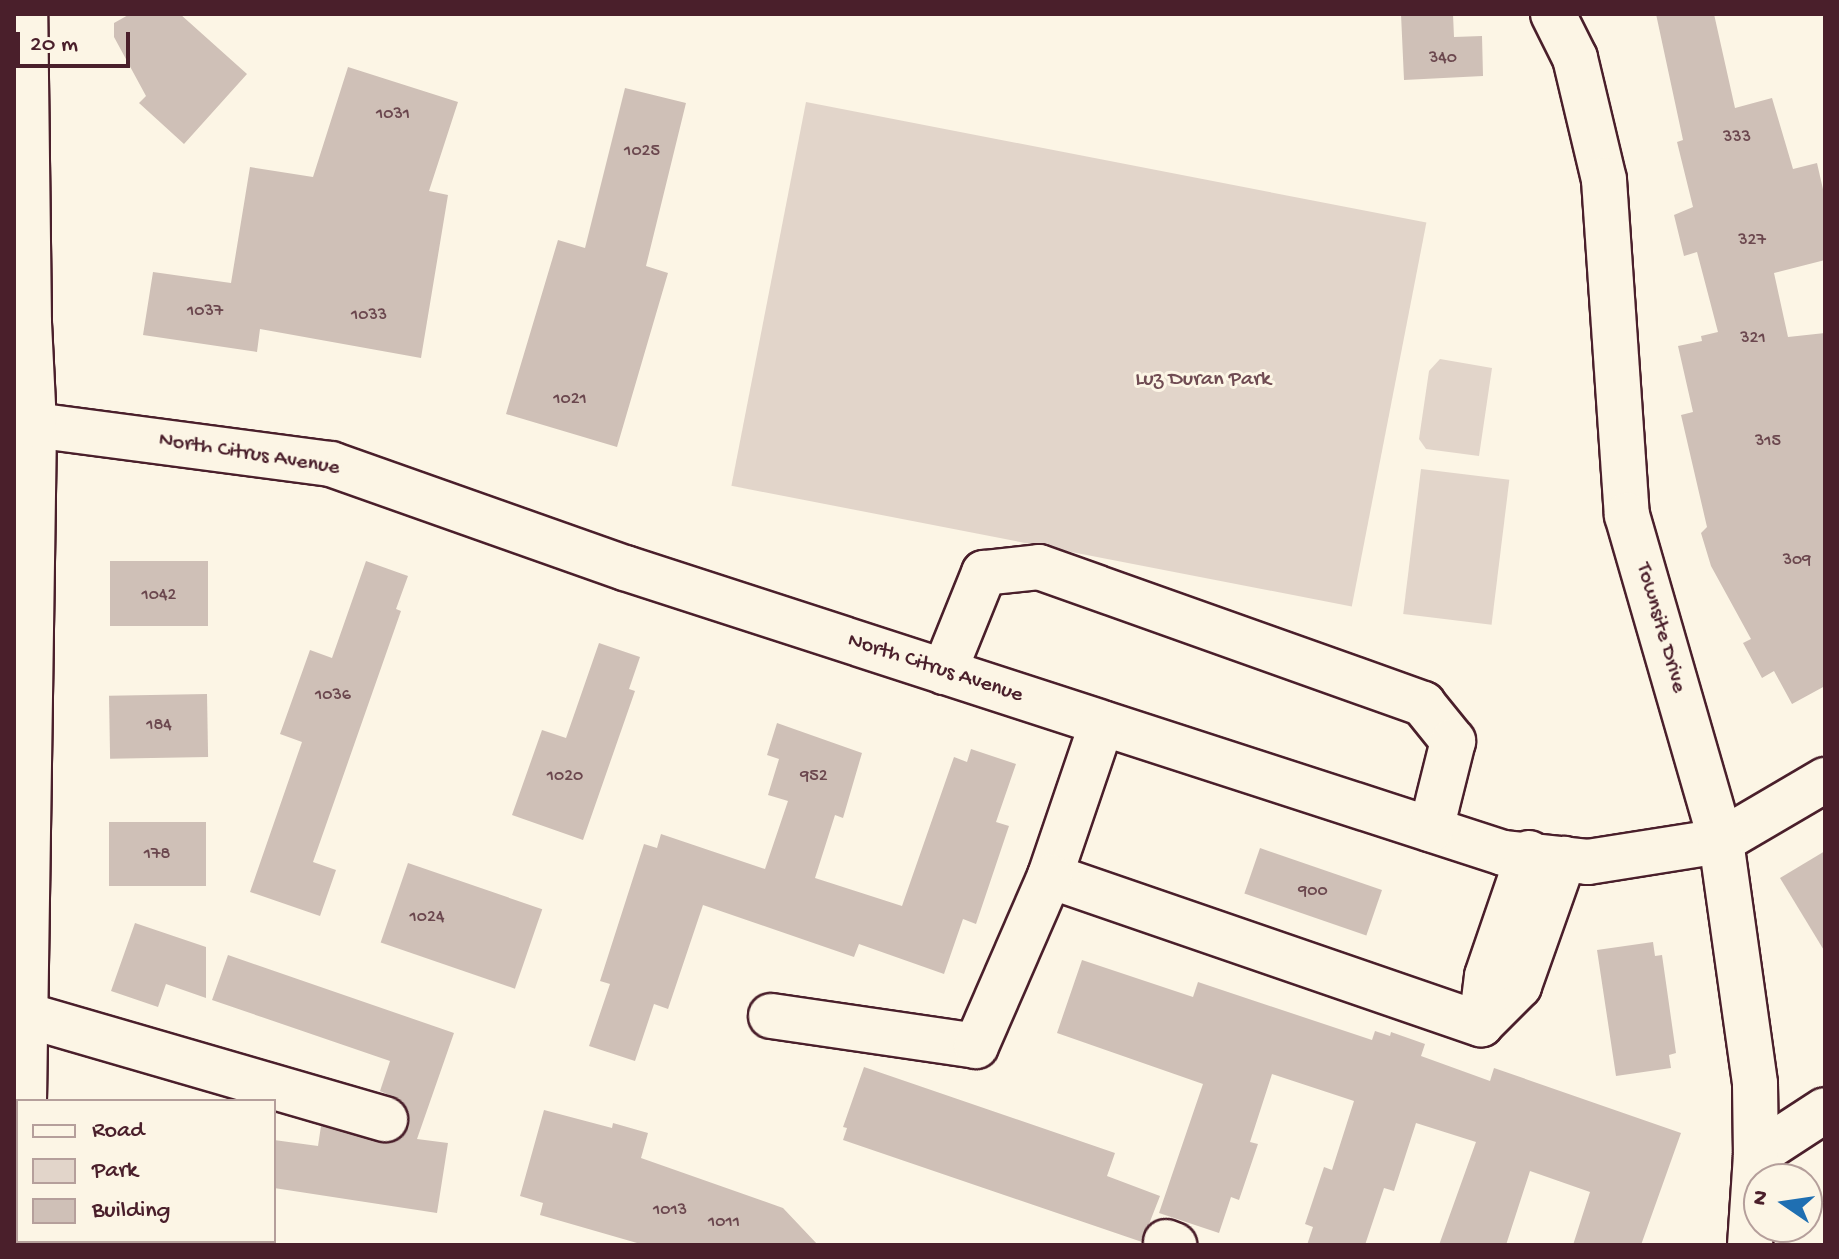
<!DOCTYPE html>
<style>
body{margin:0}
#map{position:relative;width:1839px;height:1259px;overflow:hidden;background:#fcf5e5;font-family:"Gochi Hand",sans-serif}
div>[style]{position:absolute}
.green>*{inset:0;background:#e2d5ca;transform-origin:0 0}
.building>*{inset:0;background:#cfc0b7;transform-origin:0 0}
.roads{filter:drop-shadow(2px 0 #4a1f2b) drop-shadow(-2px 0 #4a1f2b) drop-shadow(0 2px #4a1f2b) drop-shadow(0 -2px #4a1f2b)}
.minor>*{height:44px;margin:-22px;padding:0 22px;transform-origin:22px;border-radius:22px;background:#fcf5e5}
.major>*{height:44px;margin:-22px;padding:0 22px;transform-origin:22px;border-radius:22px;background:#fcf5e5}
span{translate:-50% -50%;white-space:nowrap;text-align:center;line-height:1.15;-webkit-text-stroke:6px #fcf5e5;paint-order:stroke}
.number-label{font-size:18px;color:#6b474e}
.number-label span{-webkit-text-stroke-width:0}
.park-label{font-size:22px;color:#704c53}
.street-label{font-size:22px;color:#4a1f2b}
.frame{position:absolute;inset:0;border:16px solid #4a1f2b;pointer-events:none}
.legend{position:absolute;left:16px;top:1099px;width:260px;height:144px;box-sizing:border-box;background:#fcf5e5;border:2px solid #b59f9b;margin:0;padding:10px 14px;list-style:none;font-size:24px;color:#4a1f2b}
.legend li{display:flex;align-items:center;gap:16px;height:40px}
.legend b{width:40px;border:2px solid #b59f9b}
.north{position:absolute;left:1743px;top:1163px;width:80px;height:80px;box-sizing:border-box;background:#fcf5e5;border:2px solid #b59f9b;border-radius:50%;rotate:283deg;font-size:22px;font-weight:700;line-height:32px;text-align:center;color:#4a1f2b}
.north::after{content:'';display:block;margin:auto;width:28px;height:36px;background:#1f6fb2;clip-path:polygon(50% 0,100% 100%,50% 72%,0 100%)}
.scale{position:absolute;left:16px;top:32px;width:114px;height:36px;box-sizing:border-box;border:4px solid #4a1f2b;border-top:0;padding-left:10px;font-size:24px;line-height:28px;white-space:nowrap;color:#4a1f2b;-webkit-text-stroke:6px #fcf5e5;paint-order:stroke}
</style>
<div id="map">
<div class="green">
<i style="left:806px;top:102px;width:632px;height:391px;rotate:11deg"></i>
<i style="clip-path:polygon(1440px 359px,1492px 368px,1479px 456px,1426px 449px,1419px 439px,1429px 371px)"></i>
<i style="left:1421px;top:469px;width:89px;height:146px;rotate:7deg"></i>
</div>
<div class="building">
<i style="clip-path:polygon(130px 14px,180px 14px,247px 74px,184px 144px,139px 103px,146px 96px,114px 37px,114px 23px)"></i>
<i style="clip-path:polygon(1401px 14px,1453px 14px,1454px 37px,1482px 36px,1483px 76px,1404px 80px)"></i>
<i style="clip-path:polygon(1656px 14px,1714px 14px,1735px 108px,1772px 98px,1793px 169px,1817px 163px,1825px 198px,1825px 260px,1774px 273px,1788px 337px,1825px 333px,1825px 686px,1792px 704px,1774px 671px,1762px 678px,1743px 643px,1751px 639px,1711px 566px,1701px 533px,1707px 527px,1681px 415px,1693px 412px,1678px 346px,1702px 341px,1701px 336px,1718px 332px,1697px 252px,1684px 256px,1674px 215px,1693px 207px,1677px 142px,1683px 140px)"></i>
<i style="clip-path:polygon(348px 67px,458px 102px,429px 191px,448px 195px,421px 358px,260px 329px,257px 352px,143px 335px,153px 272px,231px 283px,250px 167px,313px 177px)"></i>
<i style="clip-path:polygon(625px 88px,686px 103px,646px 266px,668px 273px,617px 447px,506px 414px,558px 240px,585px 248px)"></i>
<i style="left:208px;top:561px;width:65px;height:98px;rotate:90deg"></i>
<i style="clip-path:polygon(366px 561px,408px 576px,396px 609px,401px 611px,313px 862px,336px 870px,320px 916px,250px 892px,302px 742px,280px 734px,310px 650px,332px 658px)"></i>
<i style="clip-path:polygon(599px 643px,640px 657px,629px 689px,635px 691px,583px 840px,512px 815px,542px 730px,566px 738px)"></i>
<i style="left:207px;top:694px;width:63px;height:98px;rotate:89deg"></i>
<i style="clip-path:polygon(777px 723px,862px 753px,843px 818px,835px 815px,815px 878px,902px 906px,954px 757px,967px 762px,971px 749px,1016px 764px,996px 822px,1009px 826px,976px 924px,963px 919px,944px 974px,859px 944px,854px 957px,703px 905px,668px 1009px,654px 1004px,635px 1061px,589px 1046px,610px 984px,600px 981px,644px 844px,657px 848px,661px 834px,765px 869px,788px 801px,768px 795px,779px 759px,767px 755px)"></i>
<i style="left:206px;top:822px;width:64px;height:97px;rotate:90deg"></i>
<i style="left:1260px;top:848px;width:129px;height:48px;rotate:19deg"></i>
<i style="clip-path:polygon(1825px 851px,1825px 952px,1780px 878px)"></i>
<i style="left:408px;top:863px;width:142px;height:84px;rotate:19deg"></i>
<i style="clip-path:polygon(135px 923px,206px 947px,206px 998px,166px 984px,158px 1007px,111px 991px)"></i>
<i style="clip-path:polygon(1653px 942px,1655px 956px,1662px 955px,1676px 1053px,1669px 1055px,1671px 1068px,1616px 1076px,1597px 950px)"></i>
<i style="clip-path:polygon(228px 955px,454px 1033px,417px 1139px,448px 1143px,437px 1213px,274px 1188px,274px 1140px,318px 1146px,321px 1126px,390px 1143px,403px 1136px,409px 1125px,409px 1114px,402px 1101px,380px 1091px,390px 1061px,212px 1000px)"></i>
<i style="clip-path:polygon(1082px 960px,1193px 997px,1198px 982px,1372px 1040px,1375px 1031px,1390px 1036px,1391px 1032px,1425px 1044px,1421px 1056px,1490px 1081px,1494px 1068px,1681px 1133px,1641px 1245px,1573px 1245px,1590px 1192px,1530px 1171px,1506px 1245px,1439px 1245px,1476px 1142px,1416px 1123px,1394px 1191px,1384px 1188px,1365px 1245px,1307px 1245px,1313px 1227px,1305px 1224px,1324px 1167px,1332px 1170px,1354px 1101px,1272px 1074px,1250px 1142px,1258px 1144px,1239px 1200px,1231px 1197px,1219px 1233px,1159px 1213px,1203px 1084px,1057px 1033px)"></i>
<i style="clip-path:polygon(864px 1067px,1115px 1153px,1107px 1176px,1160px 1196px,1142px 1242px,843px 1140px,847px 1128px,843px 1127px)"></i>
<i style="clip-path:polygon(544px 1110px,612px 1128px,613px 1123px,648px 1133px,641px 1158px,783px 1208px,818px 1245px,644px 1245px,540px 1215px,543px 1203px,520px 1196px)"></i>
</div>
<div class="roads">
<div class="minor">
<i style="left:34px;top:425px;width:300px;rotate:7.5deg"></i>
<i style="left:331px;top:464px;width:312px;rotate:19.5deg"></i>
<i style="left:625px;top:568px;width:923px;rotate:17.98deg"></i>
<i style="left:1503px;top:853px;width:85px;rotate:6deg"></i>
<i style="left:1588px;top:862px;width:135px;rotate:-9deg"></i>
<i style="left:1721px;top:841px;width:121px;rotate:-30.4deg"></i>
<i style="left:944px;top:672px;width:107px;rotate:-68deg"></i>
<i style="left:984px;top:573px;width:55px;rotate:-6.2deg"></i>
<i style="left:1039px;top:567px;width:408px;rotate:19.6deg"></i>
<i style="left:1423px;top:704px;width:48px;rotate:51deg"></i>
<i style="left:1453px;top:741px;width:91px;rotate:104deg"></i>
<i style="left:1102px;top:723px;width:162px;rotate:108.8deg"></i>
<i style="left:1050px;top:876px;width:456px;rotate:19deg"></i>
<i style="left:26px;top:1015px;width:374px;rotate:16.2deg"></i>
<i style="left:771px;top:1016px;width:207px;rotate:8.3deg"></i>
<i style="left:976px;top:1046px;width:185px;rotate:-66.5deg"></i>
<i style="left:1481px;top:1024px;width:54px;rotate:-45deg"></i>
<i style="left:1519px;top:986px;width:135px;rotate:-70.5deg"></i>
<i style="left:1481px;top:1024px;width:48px;rotate:-82.9deg"></i>
<i style="left:1487px;top:976px;width:130px;rotate:-71.1deg"></i>
<i style="left:24px;top:1101px;width:676px;rotate:-89.15deg"></i>
<i style="left:34px;top:425px;width:102px;rotate:-92.8deg"></i>
<i style="left:29px;top:323px;width:309px;rotate:-90.7deg"></i>
<i style="left:1756px;top:1155px;width:82px;rotate:-33.1deg"></i>
<i style="left:1166px;top:1242px;width:9px;rotate:21deg"></i>
<i style="left:22px;top:1245px;width:4px;rotate:-90deg"></i>
</div>
<div class="major">
<i style="left:1553px;top:14px;width:49px;rotate:63.4deg"></i>
<i style="left:1575px;top:58px;width:125px;rotate:76.6deg"></i>
<i style="left:1604px;top:180px;width:336px;rotate:86.1deg"></i>
<i style="left:1627px;top:515px;width:339px;rotate:73.9deg"></i>
<i style="left:1721px;top:841px;width:245px;rotate:82deg"></i>
<i style="left:1755px;top:1084px;width:71px;rotate:89.2deg"></i>
<i style="left:1756px;top:1155px;width:90px;rotate:93.8deg"></i>
</div>
</div>
<div class="number-label">
<span style="left:1443px;top:59px">340</span>
<span style="left:393px;top:115px">1031</span>
<span style="left:1737px;top:138px">333</span>
<span style="left:642px;top:152px">1025</span>
<span style="left:1752px;top:241px">327</span>
<span style="left:205px;top:312px">1037</span>
<span style="left:369px;top:316px">1033</span>
<span style="left:1753px;top:339px">321</span>
<span style="left:570px;top:400px">1021</span>
<span style="left:1768px;top:442px">315</span>
<span style="left:1797px;top:561px">309</span>
<span style="left:159px;top:596px">1042</span>
<span style="left:333px;top:696px">1036</span>
<span style="left:159px;top:726px">184</span>
<span style="left:565px;top:777px">1020</span>
<span style="left:814px;top:777px">952</span>
<span style="left:157px;top:855px">178</span>
<span style="left:1313px;top:892px">900</span>
<span style="left:427px;top:918px">1024</span>
<span style="left:670px;top:1211px">1013</span>
<span style="left:724px;top:1223px">1011</span>
</div>
<div class="park-label">
<span style="left:1203px;top:381px">Luz Duran Park</span>
</div>
<div class="street-label">
<span style="left:249px;top:455px;rotate:9deg">North Citrus Avenue</span>
<span style="left:1660px;top:628px;rotate:74deg">Townsite Drive</span>
<span style="left:935px;top:669px;rotate:18deg">North Citrus Avenue</span>
</div>
<div class="frame"></div>
<ul class="legend">
<li><b style="height:10px;background:#fcf5e5"></b>Road</li>
<li><b style="height:22px;background:#e2d5ca"></b>Park</li>
<li><b style="height:22px;background:#cfc0b7"></b>Building</li>
</ul>
<div class="north">N</div>
<div class="scale">20 m</div>
</div>
